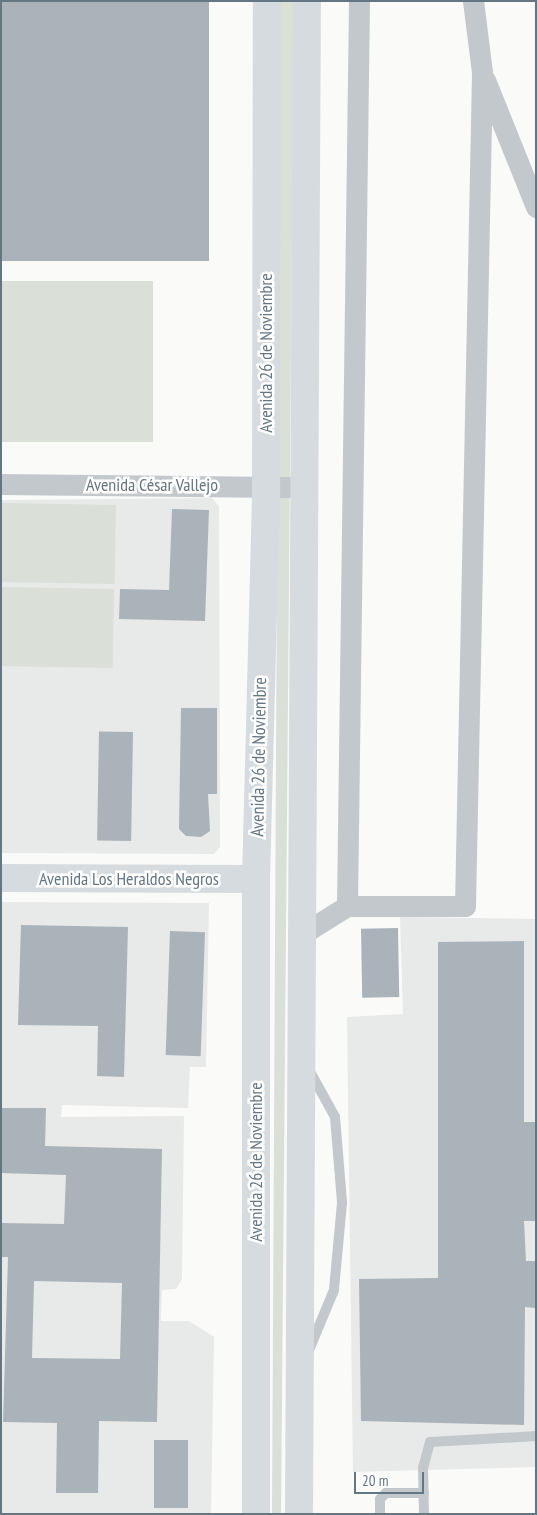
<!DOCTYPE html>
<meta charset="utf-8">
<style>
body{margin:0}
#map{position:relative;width:537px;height:1515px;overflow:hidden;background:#fafaf8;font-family:"PT Sans Narrow",sans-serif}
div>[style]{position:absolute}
.built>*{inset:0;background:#e8e9e9}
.green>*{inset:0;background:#dadfd7;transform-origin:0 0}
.building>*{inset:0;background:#aab3b9;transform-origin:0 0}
.lane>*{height:10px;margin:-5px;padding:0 5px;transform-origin:5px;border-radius:5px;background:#c3c8cc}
.street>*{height:21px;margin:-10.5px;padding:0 10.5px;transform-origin:10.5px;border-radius:10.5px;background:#c3c8cc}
.secondary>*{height:28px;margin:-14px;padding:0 14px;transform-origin:14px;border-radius:14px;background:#d6dbdf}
span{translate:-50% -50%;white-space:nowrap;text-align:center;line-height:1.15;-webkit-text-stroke:5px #fff;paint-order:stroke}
.street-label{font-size:18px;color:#657683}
.frame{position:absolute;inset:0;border:2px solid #657683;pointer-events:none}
.scale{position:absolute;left:354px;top:1472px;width:70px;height:22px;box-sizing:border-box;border:2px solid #657683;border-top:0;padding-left:6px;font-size:15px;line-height:18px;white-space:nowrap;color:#657683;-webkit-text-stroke:4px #fff;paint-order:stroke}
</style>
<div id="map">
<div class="built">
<i style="clip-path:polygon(212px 498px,219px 506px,220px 847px,214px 854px,1px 853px,1px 500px)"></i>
<i style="clip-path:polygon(1px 902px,209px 903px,206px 1067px,190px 1067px,188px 1108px,62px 1105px,61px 1117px,184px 1116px,182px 1279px,176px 1289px,162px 1290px,161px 1321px,189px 1321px,214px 1337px,211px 1514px,1px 1514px)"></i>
<i style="clip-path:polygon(400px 917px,536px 919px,536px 1467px,353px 1472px,347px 1017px,403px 1014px)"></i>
</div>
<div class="green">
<i style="clip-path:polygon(280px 1px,294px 1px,281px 1514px,272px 1514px)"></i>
<i style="left:1px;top:281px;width:152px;height:161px"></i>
<i style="left:1px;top:503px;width:115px;height:79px;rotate:1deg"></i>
<i style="left:1px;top:587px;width:113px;height:79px;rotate:1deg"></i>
</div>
<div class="building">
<i style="left:1px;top:1px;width:208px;height:260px"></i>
<i style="clip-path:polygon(172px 509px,209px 510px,205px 621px,119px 619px,120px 589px,169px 590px)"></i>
<i style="clip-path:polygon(181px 708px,217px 708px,217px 794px,208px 794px,210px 831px,201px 837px,186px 836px,179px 829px)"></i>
<i style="left:133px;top:732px;width:109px;height:34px;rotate:91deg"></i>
<i style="clip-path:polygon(21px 925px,128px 927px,124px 1077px,97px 1076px,98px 1026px,18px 1025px)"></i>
<i style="left:398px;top:928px;width:69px;height:37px;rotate:89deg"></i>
<i style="left:170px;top:931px;width:35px;height:124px;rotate:2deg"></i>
<i style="clip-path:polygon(524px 941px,524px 1122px,536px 1122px,536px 1221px,524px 1221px,526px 1261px,536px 1261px,536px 1308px,525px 1307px,524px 1425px,361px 1421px,359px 1279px,438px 1278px,438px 942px)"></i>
<i style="clip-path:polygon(evenodd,1px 1108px,46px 1108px,45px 1146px,162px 1149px,157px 1422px,99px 1421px,98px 1493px,56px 1493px,57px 1423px,3px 1422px,8px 1257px,1px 1257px,1px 1223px,64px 1224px,66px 1175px,1px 1173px,1px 1108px,34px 1281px,122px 1283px,120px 1359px,32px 1358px,34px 1281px)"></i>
<i style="left:154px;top:1440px;width:34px;height:68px"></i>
</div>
<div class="lane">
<i style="left:308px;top:1068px;width:56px;rotate:61.1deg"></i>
<i style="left:335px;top:1117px;width:86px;rotate:85.3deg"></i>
<i style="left:342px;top:1203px;width:87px;rotate:95.3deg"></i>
<i style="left:334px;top:1290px;width:65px;rotate:112.6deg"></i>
<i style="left:380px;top:1514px;width:15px;rotate:-90deg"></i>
<i style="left:380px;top:1499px;width:8px;rotate:-45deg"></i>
<i style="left:386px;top:1493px;width:38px"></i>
<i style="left:424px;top:1514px;width:46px;rotate:-91.2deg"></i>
<i style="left:423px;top:1468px;width:27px;rotate:-75deg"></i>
<i style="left:430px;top:1442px;width:106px;rotate:-3.2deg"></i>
</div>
<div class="street">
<i style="left:485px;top:80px;width:137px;rotate:68.1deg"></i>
<i style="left:1px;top:484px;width:302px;rotate:0.6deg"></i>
<i style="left:347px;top:906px;width:905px;rotate:-89.24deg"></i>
<i style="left:299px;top:936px;width:57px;rotate:-32deg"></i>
<i style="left:347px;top:906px;width:118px"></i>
<i style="left:465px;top:906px;width:834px;rotate:-88.83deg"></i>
<i style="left:482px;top:72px;width:72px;rotate:-97.2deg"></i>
</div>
<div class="secondary">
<i style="left:1px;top:878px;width:255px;rotate:0.2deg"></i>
<i style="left:256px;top:1514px;width:635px;rotate:-90deg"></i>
<i style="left:256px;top:879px;width:393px;rotate:-88.5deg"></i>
<i style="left:266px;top:486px;width:485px;rotate:-89.9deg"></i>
<i style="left:299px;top:1514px;width:1513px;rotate:-89.7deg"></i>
</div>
<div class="street-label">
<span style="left:266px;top:353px;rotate:-90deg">Avenida 26 de Noviembre</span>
<span style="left:152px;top:485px">Avenida César Vallejo</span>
<span style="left:259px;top:757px;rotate:-89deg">Avenida 26 de Noviembre</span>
<span style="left:129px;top:879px">Avenida Los Heraldos Negros</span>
<span style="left:256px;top:1162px;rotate:-90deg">Avenida 26 de Noviembre</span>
</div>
<div class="frame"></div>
<div class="scale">20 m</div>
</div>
